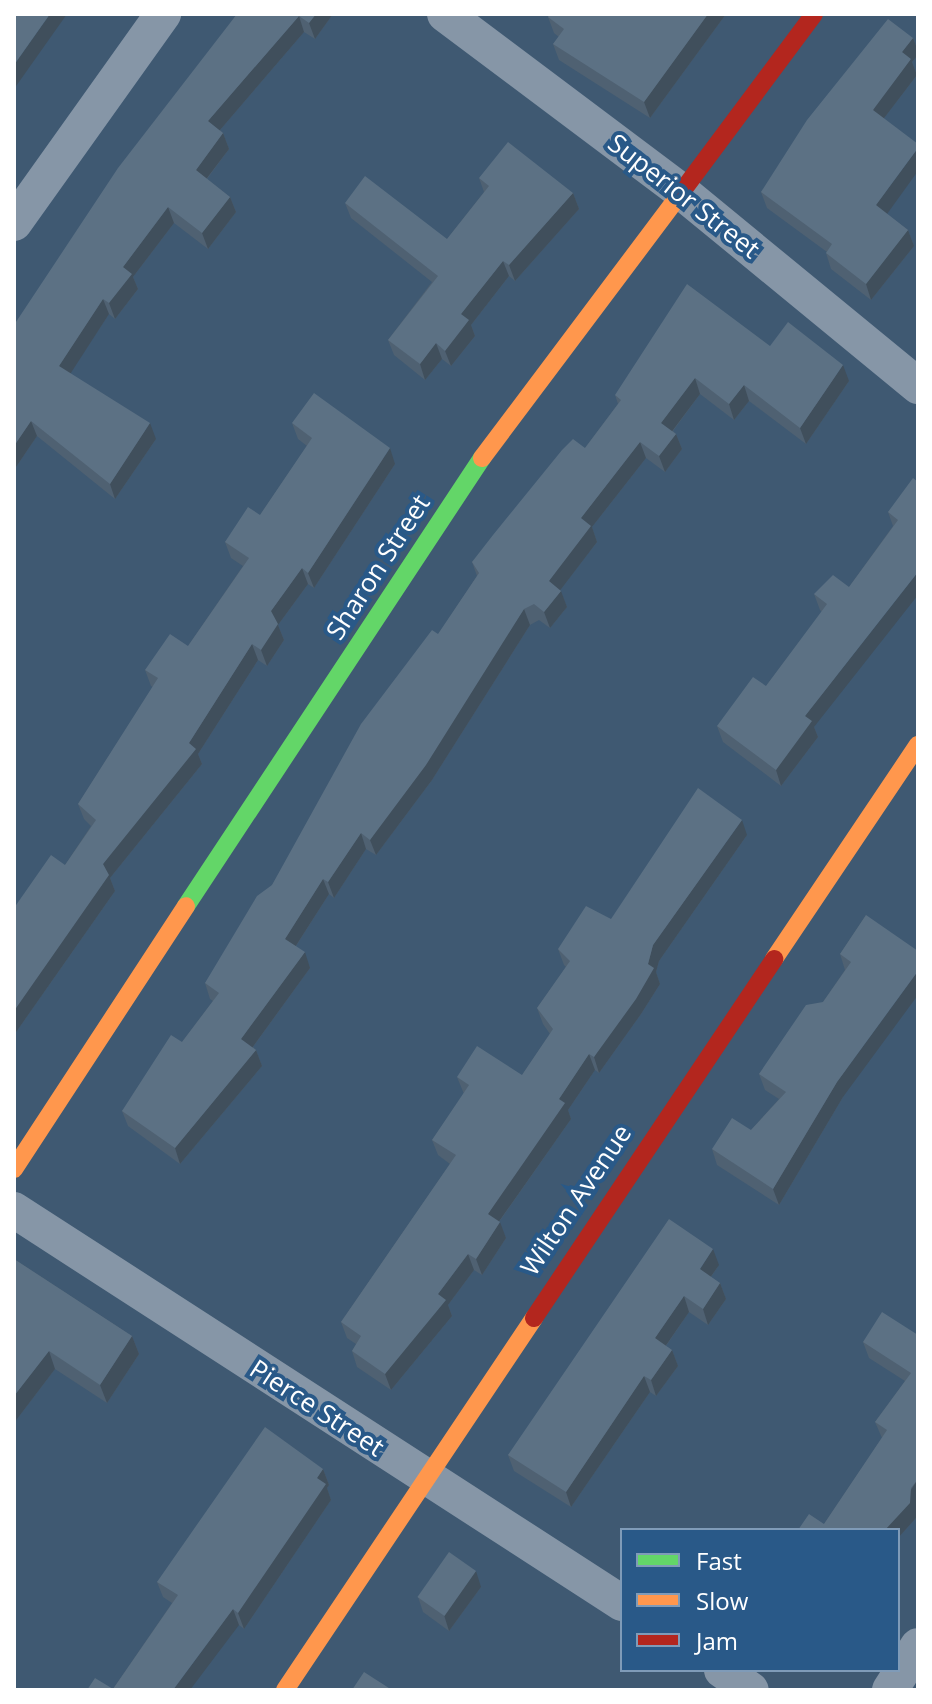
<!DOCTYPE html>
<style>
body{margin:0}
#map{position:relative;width:932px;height:1704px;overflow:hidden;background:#3f5972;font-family:"Open Sans",sans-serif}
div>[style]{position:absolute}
.street>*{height:36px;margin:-18px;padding:0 18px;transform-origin:18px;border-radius:18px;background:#8696a7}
.fast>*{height:18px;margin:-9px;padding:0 9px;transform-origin:9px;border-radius:9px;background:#63d668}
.slow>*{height:18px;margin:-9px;padding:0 9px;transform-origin:9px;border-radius:9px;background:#ff974d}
.jam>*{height:18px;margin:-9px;padding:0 9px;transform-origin:9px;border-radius:9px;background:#b3261e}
.wall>*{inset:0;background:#4f6172}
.shaded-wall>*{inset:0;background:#404f5c}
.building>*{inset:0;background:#5c7184;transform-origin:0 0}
span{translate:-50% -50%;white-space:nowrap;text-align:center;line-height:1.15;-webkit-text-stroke:8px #295988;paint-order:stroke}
.street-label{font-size:26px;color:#fff}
.frame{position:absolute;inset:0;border:16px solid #fff;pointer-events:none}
.legend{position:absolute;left:620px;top:1528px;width:280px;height:144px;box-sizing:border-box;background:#295988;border:2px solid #7f9bb8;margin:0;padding:10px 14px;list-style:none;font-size:24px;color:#fff}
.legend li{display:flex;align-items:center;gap:16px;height:40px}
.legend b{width:40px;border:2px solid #7f9bb8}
</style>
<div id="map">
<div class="street">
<i style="left:445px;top:14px;width:296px;rotate:36.9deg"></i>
<i style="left:682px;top:192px;width:306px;rotate:39.4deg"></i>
<i style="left:14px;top:223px;width:257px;rotate:-54.5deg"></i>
<i style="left:14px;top:1210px;width:724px;rotate:32.88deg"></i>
<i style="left:722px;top:1670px;width:35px;rotate:35deg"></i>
<i style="left:890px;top:1690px;width:52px;rotate:-57.5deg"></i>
</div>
<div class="fast">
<i style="left:186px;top:906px;width:537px;rotate:-56.55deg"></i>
</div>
<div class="slow">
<i style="left:482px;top:458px;width:335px;rotate:-53.1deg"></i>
<i style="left:774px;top:959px;width:258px;rotate:-56.1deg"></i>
<i style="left:14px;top:1169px;width:314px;rotate:-56.8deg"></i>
<i style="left:285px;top:1690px;width:448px;rotate:-56.2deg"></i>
</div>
<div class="jam">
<i style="left:683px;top:190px;width:219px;rotate:-53.3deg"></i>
<i style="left:534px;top:1318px;width:432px;rotate:-56.2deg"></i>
</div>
<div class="wall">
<i style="clip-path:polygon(237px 14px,333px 14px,315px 39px,304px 32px,220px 130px,223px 133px,229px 149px,207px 179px,230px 197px,236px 212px,208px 249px,174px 223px,133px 277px,138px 289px,115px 319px,109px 314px,70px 373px,156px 439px,115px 499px,37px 436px,14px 470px,14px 325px)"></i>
<i style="clip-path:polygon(550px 14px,726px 14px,650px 118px,559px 60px,553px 44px,559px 37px,554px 33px,548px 17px)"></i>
<i style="clip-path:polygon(913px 38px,918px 51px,918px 55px,912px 62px,917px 75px,884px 118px,887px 214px,908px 230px,914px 246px,871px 300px,831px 269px,826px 253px,827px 252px,767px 208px,761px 192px)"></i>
<i style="clip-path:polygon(479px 178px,573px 193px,579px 209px,515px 281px,509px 276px,471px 325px,475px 336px,451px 366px,442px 359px,425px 380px,394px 355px,388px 340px,432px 282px,351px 218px,345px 203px,447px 239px,484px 192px)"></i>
<i style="clip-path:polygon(770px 346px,849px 381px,806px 444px,749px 401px,734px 420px,700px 394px,673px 431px,676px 434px,682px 449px,665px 472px,646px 458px,592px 527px,597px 542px,560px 590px,567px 607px,550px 628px,539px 620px,530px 625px,432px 780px,376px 855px,366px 849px,334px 898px,329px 894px,296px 946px,310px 968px,253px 1047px,256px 1050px,262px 1066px,180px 1164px,128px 1126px,122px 1111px,182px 1042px,213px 1001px,210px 999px,205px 983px,272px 885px,477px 576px,472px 562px,585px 448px,618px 404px,615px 395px)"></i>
<i style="clip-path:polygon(292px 423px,395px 464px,314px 588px,308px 584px,278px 625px,284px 640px,267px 666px,258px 660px,198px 754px,202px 764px,110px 878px,115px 891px,14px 1035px,14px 908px,65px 865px,91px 826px,84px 819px,78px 804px,153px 687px,151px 686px,145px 670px,188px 646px,243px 566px,231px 558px,225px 542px,260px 515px,307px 446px,298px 439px)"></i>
<i style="clip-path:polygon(918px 482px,814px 727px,818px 737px,781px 786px,723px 742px,717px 726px,766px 686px,822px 612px,820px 610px,814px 594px,849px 587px,893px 526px,888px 512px)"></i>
<i style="clip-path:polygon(747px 835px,659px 961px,656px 972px,660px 984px,641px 1014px,599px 1073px,595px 1070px,568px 1110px,571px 1119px,499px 1222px,506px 1238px,482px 1275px,474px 1270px,448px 1305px,452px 1316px,391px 1390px,357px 1367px,352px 1351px,356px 1344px,347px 1338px,341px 1322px,450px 1164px,438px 1155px,432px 1140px,464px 1094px,457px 1077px,522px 1075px,550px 1034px,543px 1024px,537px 1008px,566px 967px,564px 965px,558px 949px,611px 919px)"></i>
<i style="clip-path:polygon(866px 915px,843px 1097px,779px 1205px,717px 1165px,712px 1149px,751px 1130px,779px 1099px,765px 1090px,759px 1074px,823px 1002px,845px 970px,840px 954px)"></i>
<i style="clip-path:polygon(14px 1259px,132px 1336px,139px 1354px,107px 1403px,55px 1369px,14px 1423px)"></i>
<i style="clip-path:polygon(719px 1265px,711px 1277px,720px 1283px,726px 1299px,708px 1325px,689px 1312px,666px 1346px,672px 1350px,678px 1366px,656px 1396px,650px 1392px,571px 1507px,514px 1471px,508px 1455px)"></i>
<i style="clip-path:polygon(918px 1335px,917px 1504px,916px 1518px,898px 1538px,898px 1530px,824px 1524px,882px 1438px,875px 1422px,905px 1381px,869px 1358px,863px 1342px)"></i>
<i style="clip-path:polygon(323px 1469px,329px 1485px,327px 1488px,331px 1500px,244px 1629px,239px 1625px,113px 1689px,172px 1603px,163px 1597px,157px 1582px)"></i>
<i style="clip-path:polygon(481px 1587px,449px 1631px,423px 1612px,418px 1597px)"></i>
</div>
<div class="shaded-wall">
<i style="clip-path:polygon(50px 14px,67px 14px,14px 89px,14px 65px)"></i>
<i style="clip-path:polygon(316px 14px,333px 14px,315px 39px,309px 23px)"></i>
<i style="clip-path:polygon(708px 14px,726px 14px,650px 118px,644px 102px)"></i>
<i style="clip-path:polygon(299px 16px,304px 32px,214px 137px,208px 121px)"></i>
<i style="clip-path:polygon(913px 38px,918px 51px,918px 55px,912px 62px,917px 75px,878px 126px,873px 110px,902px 52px)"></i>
<i style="clip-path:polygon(223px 133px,229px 149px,201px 186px,196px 170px)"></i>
<i style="clip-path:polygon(918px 148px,918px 171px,882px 221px,876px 205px)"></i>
<i style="clip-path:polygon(573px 193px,579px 209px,515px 281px,509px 265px)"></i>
<i style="clip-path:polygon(230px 197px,236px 212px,208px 249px,202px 233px)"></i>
<i style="clip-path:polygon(168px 207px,174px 223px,133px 277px,138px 289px,115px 319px,109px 303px,123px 267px)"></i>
<i style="clip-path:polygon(908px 230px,914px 246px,871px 300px,866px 284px)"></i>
<i style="clip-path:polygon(503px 261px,509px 276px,471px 325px,475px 336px,451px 366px,445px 351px,461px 314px)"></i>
<i style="clip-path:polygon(103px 299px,109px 314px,65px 382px,59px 366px)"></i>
<i style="clip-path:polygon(436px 343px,442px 359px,425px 380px,420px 364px)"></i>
<i style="clip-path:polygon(843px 365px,849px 381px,806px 444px,800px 428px)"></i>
<i style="clip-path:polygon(695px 378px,700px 394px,667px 438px,661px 423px)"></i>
<i style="clip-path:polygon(744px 385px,749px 401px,734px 420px,729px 404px)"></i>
<i style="clip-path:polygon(31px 421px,37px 436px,14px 470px,14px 446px)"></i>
<i style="clip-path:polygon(150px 423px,156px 439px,115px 499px,110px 484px)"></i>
<i style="clip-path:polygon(676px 434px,682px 449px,665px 472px,659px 456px)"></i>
<i style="clip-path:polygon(640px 442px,646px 458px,592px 527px,597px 542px,555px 597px,549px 581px,581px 518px)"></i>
<i style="clip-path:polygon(390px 448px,395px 464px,314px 588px,308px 573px)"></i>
<i style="clip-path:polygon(302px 568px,308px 584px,278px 625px,284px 640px,267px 666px,261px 650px,271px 611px)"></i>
<i style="clip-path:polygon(918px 572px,918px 595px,814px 727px,818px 737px,781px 786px,776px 770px,805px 716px)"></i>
<i style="clip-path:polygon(561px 591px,567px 607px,550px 628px,544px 612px)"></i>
<i style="clip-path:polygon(524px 609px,530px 625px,432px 780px,376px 855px,370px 840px)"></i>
<i style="clip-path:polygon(252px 644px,258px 660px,198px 754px,202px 764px,110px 878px,115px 891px,14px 1035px,14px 1011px,103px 864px,189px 743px)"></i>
<i style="clip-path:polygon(742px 820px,747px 835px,659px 961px,656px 972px,660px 984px,641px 1014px,599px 1073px,594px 1057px,648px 964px,653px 945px)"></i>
<i style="clip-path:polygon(361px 833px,366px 849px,334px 898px,328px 882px)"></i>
<i style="clip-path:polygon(323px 879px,329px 894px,290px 955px,285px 939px)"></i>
<i style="clip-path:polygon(305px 952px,310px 968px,247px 1055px,241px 1039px)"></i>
<i style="clip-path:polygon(918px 971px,918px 995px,843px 1097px,779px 1205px,773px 1189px,837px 1082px)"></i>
<i style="clip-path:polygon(256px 1050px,262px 1066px,180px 1164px,175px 1148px)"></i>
<i style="clip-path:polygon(589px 1054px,595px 1070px,568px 1110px,571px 1119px,493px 1230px,488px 1214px,559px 1099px)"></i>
<i style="clip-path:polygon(500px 1222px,506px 1238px,482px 1275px,476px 1259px)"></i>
<i style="clip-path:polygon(713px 1249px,719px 1265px,705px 1285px,700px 1269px)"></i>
<i style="clip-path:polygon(468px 1254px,474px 1270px,448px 1305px,452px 1316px,391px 1390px,385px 1374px,438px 1294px)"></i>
<i style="clip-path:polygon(720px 1283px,726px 1299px,708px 1325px,703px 1309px)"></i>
<i style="clip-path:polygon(684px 1296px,689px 1312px,660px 1354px,655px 1338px)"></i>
<i style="clip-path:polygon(132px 1336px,139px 1354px,107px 1403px,100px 1385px)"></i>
<i style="clip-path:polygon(672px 1350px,678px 1366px,656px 1396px,651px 1380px)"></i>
<i style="clip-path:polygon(49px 1351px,55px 1369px,14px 1423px,14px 1396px)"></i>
<i style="clip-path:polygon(644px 1376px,650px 1392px,571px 1507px,566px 1492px)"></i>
<i style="clip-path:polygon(323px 1469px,329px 1485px,327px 1488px,331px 1500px,244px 1629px,238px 1613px,317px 1478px)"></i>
<i style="clip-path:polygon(918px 1479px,918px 1503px,916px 1518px,898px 1538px,898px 1530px,885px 1530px)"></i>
<i style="clip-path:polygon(476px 1571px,481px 1587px,449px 1631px,444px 1615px)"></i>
<i style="clip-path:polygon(233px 1609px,239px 1625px,190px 1690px,173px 1690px)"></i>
</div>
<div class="building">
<i style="clip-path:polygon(14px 14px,50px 14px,14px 65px)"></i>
<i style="clip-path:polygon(237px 14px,316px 14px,309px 23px,299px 16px,208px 121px,223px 133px,196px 170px,230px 197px,202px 233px,168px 207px,123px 267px,132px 274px,109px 303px,103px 299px,59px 366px,150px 423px,110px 484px,31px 421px,14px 446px,14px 325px,118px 168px)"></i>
<i style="clip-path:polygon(550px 14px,708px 14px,644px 102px,553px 44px,564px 29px,548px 17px)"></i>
<i style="clip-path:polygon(888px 19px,913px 38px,902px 52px,911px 59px,873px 110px,918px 144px,918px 148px,876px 205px,908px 230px,866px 284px,826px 253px,832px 244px,761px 192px,807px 120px)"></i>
<i style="clip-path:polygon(508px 142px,573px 193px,509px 265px,503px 261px,461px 314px,469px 320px,445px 351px,436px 343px,420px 364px,388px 340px,438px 276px,345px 203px,365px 176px,447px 239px,489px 186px,479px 178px)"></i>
<i style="clip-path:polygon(687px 284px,770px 346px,788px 322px,843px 365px,800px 428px,744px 385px,729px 404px,695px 378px,661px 423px,676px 434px,659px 456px,640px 442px,581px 518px,591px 526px,549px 581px,561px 591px,544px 612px,534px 604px,524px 609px,426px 765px,370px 840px,361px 833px,328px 882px,323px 879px,285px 939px,305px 952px,241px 1039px,256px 1050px,175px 1148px,122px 1111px,171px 1035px,182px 1042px,219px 993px,205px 983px,257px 896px,272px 885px,361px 724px,432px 630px,438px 634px,479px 573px,472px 562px,493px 535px,562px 450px,573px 439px,585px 448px,621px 400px,615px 395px)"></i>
<i style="clip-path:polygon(314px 393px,390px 448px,308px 573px,302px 568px,271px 611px,278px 624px,261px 650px,252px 644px,189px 743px,196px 749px,103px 864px,109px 875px,14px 1011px,14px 908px,51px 855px,65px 865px,96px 820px,78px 804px,158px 678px,145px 670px,170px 634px,188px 646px,249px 558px,225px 542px,248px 507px,260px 515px,312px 438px,292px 423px)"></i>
<i style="clip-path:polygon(913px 478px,918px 482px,918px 572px,805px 716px,812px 721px,776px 770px,717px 726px,753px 677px,766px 686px,827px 604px,814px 594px,833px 575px,849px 587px,898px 520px,888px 512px)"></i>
<i style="clip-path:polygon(698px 788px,742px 820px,653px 945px,648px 964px,654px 968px,636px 999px,594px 1057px,589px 1054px,559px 1099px,565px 1103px,488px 1214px,500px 1222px,476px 1259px,468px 1254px,438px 1294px,446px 1300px,385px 1374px,352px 1351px,361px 1336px,341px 1322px,456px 1155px,432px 1140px,469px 1085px,457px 1077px,477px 1046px,522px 1075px,553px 1029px,537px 1008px,570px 961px,558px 949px,586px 906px,611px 919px)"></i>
<i style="clip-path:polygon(866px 915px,918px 951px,918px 971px,837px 1082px,773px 1189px,712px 1149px,732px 1118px,751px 1130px,786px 1092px,759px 1074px,806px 1005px,823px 1002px,851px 962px,840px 954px)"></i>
<i style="clip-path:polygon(669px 1219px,713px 1249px,700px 1269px,720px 1283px,703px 1309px,684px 1296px,655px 1338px,672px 1350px,651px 1380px,644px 1376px,566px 1492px,508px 1455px)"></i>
<i style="clip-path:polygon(14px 1259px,132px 1336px,100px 1385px,49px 1351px,14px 1396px)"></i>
<i style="clip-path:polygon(882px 1312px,918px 1335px,918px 1479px,911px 1488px,910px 1503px,885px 1530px,798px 1530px,809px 1514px,824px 1524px,887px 1430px,875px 1422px,911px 1373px,863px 1342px)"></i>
<i style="clip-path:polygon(265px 1427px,323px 1469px,317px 1478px,326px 1484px,238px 1613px,233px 1609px,173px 1690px,87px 1690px,95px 1678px,113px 1689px,178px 1595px,157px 1582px)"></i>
<i style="left:449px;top:1552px;width:33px;height:55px;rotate:35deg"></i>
<i style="clip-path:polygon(364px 1672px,392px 1690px,352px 1690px)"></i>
</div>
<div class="street-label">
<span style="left:684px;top:196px;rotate:38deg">Superior Street</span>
<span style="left:378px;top:567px;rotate:-57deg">Sharon Street</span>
<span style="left:576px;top:1200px;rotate:-56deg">Wilton Avenue</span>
<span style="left:317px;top:1408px;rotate:33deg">Pierce Street</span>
</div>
<div class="frame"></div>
<ul class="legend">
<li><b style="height:10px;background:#63d668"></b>Fast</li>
<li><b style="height:10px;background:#ff974d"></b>Slow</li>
<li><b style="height:10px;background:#b3261e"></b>Jam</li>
</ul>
</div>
